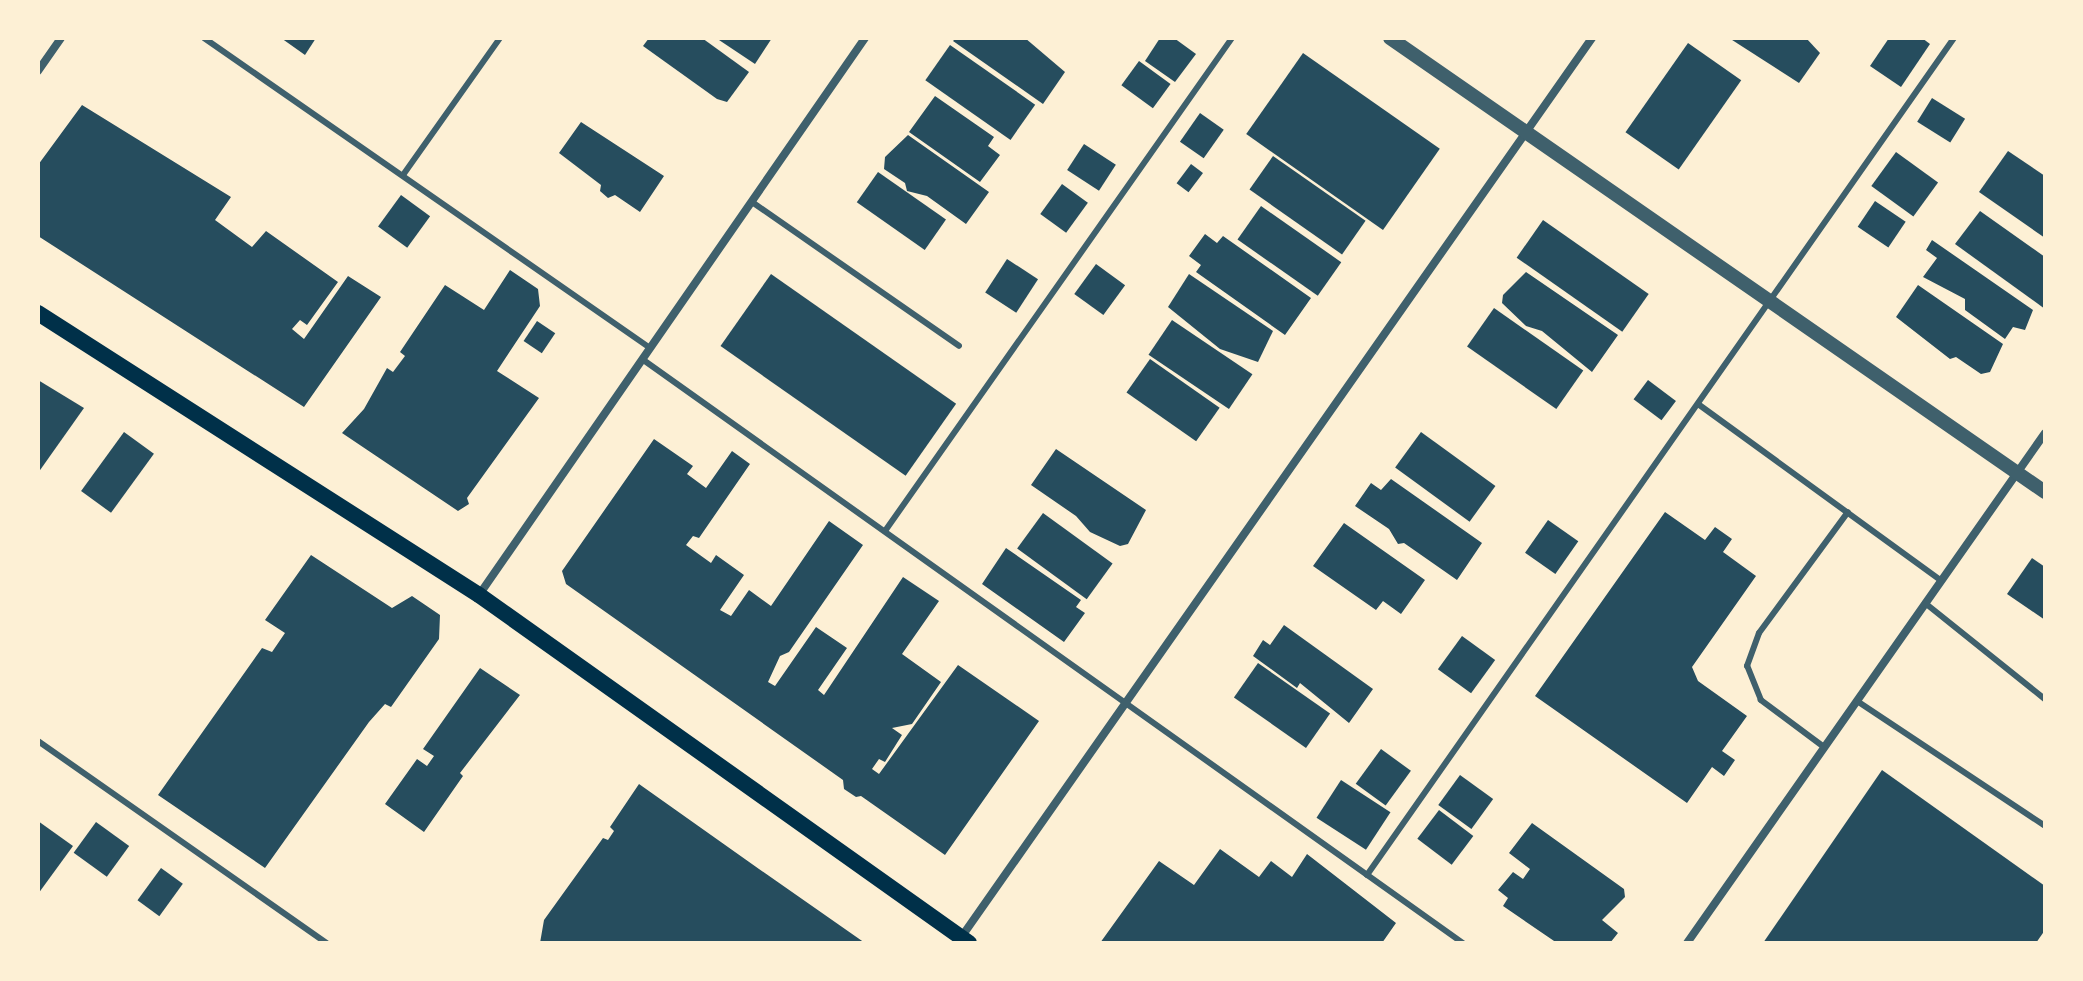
<!DOCTYPE html>
<style>
body{margin:0}
#map{position:relative;width:2083px;height:981px;overflow:hidden;background:#fdf0d5;font-family:"Noto Sans",sans-serif}
div>[style]{position:absolute}
.building>*{inset:0;background:#264d5e;transform-origin:0 0}
.service>*{height:6px;margin:-3px;padding:0 3px;transform-origin:3px;border-radius:3px;background:#3f606c}
.minor>*{height:8px;margin:-4px;padding:0 4px;transform-origin:4px;border-radius:4px;background:#3f606c}
.tertiary>*{height:14px;margin:-7px;padding:0 7px;transform-origin:7px;border-radius:7px;background:#3f606c}
.secondary>*{height:16px;margin:-8px;padding:0 8px;transform-origin:8px;border-radius:8px;background:#003049}
span{translate:-50% -50%;white-space:nowrap;text-align:center;line-height:1.15;-webkit-text-stroke:8px #fdf0d5;paint-order:stroke}
.frame{position:absolute;inset:0;border:40px solid #fdf0d5;pointer-events:none}
</style>
<div id="map">
<div class="building">
<i style="clip-path:polygon(281px 38px,316px 38px,305px 55px)"></i>
<i style="clip-path:polygon(649px 38px,702px 38px,749px 72px,727px 102px,717px 99px,643px 46px)"></i>
<i style="clip-path:polygon(716px 38px,772px 38px,755px 64px)"></i>
<i style="clip-path:polygon(956px 38px,1025px 38px,1065px 72px,1043px 104px,953px 41px)"></i>
<i style="clip-path:polygon(1160px 38px,1174px 38px,1196px 54px,1175px 82px,1145px 61px)"></i>
<i style="clip-path:polygon(1729px 38px,1806px 38px,1820px 53px,1799px 83px)"></i>
<i style="clip-path:polygon(1889px 38px,1922px 38px,1930px 44px,1901px 87px,1870px 66px)"></i>
<i style="left:1688px;top:43px;width:65px;height:109px;rotate:35deg"></i>
<i style="left:950px;top:45px;width:104px;height:43px;rotate:35deg"></i>
<i style="left:1303px;top:53px;width:167px;height:99px;rotate:35deg"></i>
<i style="left:1139px;top:61px;width:39px;height:30px;rotate:36deg"></i>
<i style="clip-path:polygon(935px 96px,994px 137px,988px 146px,1000px 155px,980px 182px,909px 132px)"></i>
<i style="left:1932px;top:98px;width:39px;height:28px;rotate:32deg"></i>
<i style="clip-path:polygon(82px 105px,231px 197px,215px 220px,252px 247px,266px 231px,338px 282px,307px 325px,300px 320px,292px 329px,304px 339px,348px 276px,381px 297px,304px 407px,38px 236px,38px 165px)"></i>
<i style="left:1200px;top:113px;width:29px;height:35px;rotate:35deg"></i>
<i style="clip-path:polygon(581px 122px,664px 176px,640px 212px,615px 195px,608px 198px,600px 191px,601px 185px,559px 153px)"></i>
<i style="clip-path:polygon(908px 135px,989px 192px,966px 224px,927px 196px,907px 191px,905px 183px,884px 169px,885px 157px)"></i>
<i style="left:1084px;top:144px;width:38px;height:31px;rotate:33deg"></i>
<i style="clip-path:polygon(2008px 151px,2045px 176px,2045px 238px,1979px 192px)"></i>
<i style="left:1896px;top:152px;width:52px;height:42px;rotate:36deg"></i>
<i style="left:1273px;top:156px;width:113px;height:41px;rotate:35deg"></i>
<i style="left:1191px;top:164px;width:15px;height:24px;rotate:37deg"></i>
<i style="left:878px;top:172px;width:83px;height:37px;rotate:35deg"></i>
<i style="left:1062px;top:184px;width:32px;height:37px;rotate:36deg"></i>
<i style="left:401px;top:195px;width:36px;height:39px;rotate:36deg"></i>
<i style="left:1875px;top:201px;width:37px;height:31px;rotate:34deg"></i>
<i style="left:1261px;top:206px;width:98px;height:41px;rotate:35deg"></i>
<i style="clip-path:polygon(1980px 211px,2045px 257px,2045px 309px,1955px 244px)"></i>
<i style="left:1543px;top:220px;width:129px;height:46px;rotate:35deg"></i>
<i style="clip-path:polygon(1205px 234px,1217px 243px,1223px 236px,1311px 298px,1285px 335px,1196px 272px,1201px 265px,1189px 256px)"></i>
<i style="clip-path:polygon(1932px 240px,2033px 310px,2025px 330px,2013px 327px,2005px 339px,1965px 310px,1965px 299px,1923px 277px,1937px 258px,1926px 250px)"></i>
<i style="left:1007px;top:259px;width:37px;height:40px;rotate:33deg"></i>
<i style="left:1096px;top:264px;width:36px;height:37px;rotate:36deg"></i>
<i style="clip-path:polygon(510px 270px,538px 289px,540px 306px,497px 371px,539px 398px,467px 498px,469px 504px,458px 511px,342px 433px,364px 409px,387px 368px,393px 372px,405px 356px,400px 352px,445px 285px,484px 310px)"></i>
<i style="clip-path:polygon(1526px 272px,1618px 335px,1592px 372px,1542px 331px,1526px 326px,1502px 303px,1503px 295px)"></i>
<i style="left:771px;top:274px;width:226px;height:88px;rotate:35deg"></i>
<i style="clip-path:polygon(1189px 274px,1273px 331px,1258px 362px,1220px 349px,1168px 307px)"></i>
<i style="clip-path:polygon(1918px 285px,2003px 344px,1990px 372px,1981px 374px,1956px 357px,1950px 359px,1896px 317px)"></i>
<i style="left:1494px;top:308px;width:109px;height:47px;rotate:35deg"></i>
<i style="left:1172px;top:320px;width:97px;height:42px;rotate:34deg"></i>
<i style="left:537px;top:321px;width:22px;height:24px;rotate:34deg"></i>
<i style="left:1150px;top:359px;width:85px;height:41px;rotate:35deg"></i>
<i style="clip-path:polygon(38px 380px,84px 408px,38px 473px)"></i>
<i style="left:1648px;top:380px;width:35px;height:24px;rotate:37deg"></i>
<i style="left:124px;top:432px;width:37px;height:73px;rotate:36deg"></i>
<i style="left:1421px;top:432px;width:92px;height:44px;rotate:36deg"></i>
<i style="clip-path:polygon(654px 439px,693px 466px,687px 474px,706px 488px,732px 451px,750px 464px,699px 538px,693px 536px,686px 545px,711px 563px,716px 555px,744px 575px,720px 610px,731px 616px,749px 590px,771px 606px,829px 521px,863px 545px,789px 652px,780px 656px,768px 682px,775px 686px,816px 627px,847px 648px,818px 690px,824px 695px,903px 577px,939px 601px,902px 654px,941px 682px,912px 724px,892px 728px,902px 735px,885px 762px,879px 759px,872px 769px,879px 774px,958px 665px,1039px 721px,945px 855px,861px 796px,856px 797px,844px 789px,843px 780px,566px 584px,562px 571px)"></i>
<i style="clip-path:polygon(1056px 449px,1146px 510px,1128px 544px,1120px 546px,1090px 532px,1076px 516px,1031px 485px)"></i>
<i style="clip-path:polygon(1391px 479px,1482px 543px,1457px 580px,1404px 543px,1398px 544px,1389px 529px,1355px 506px,1371px 483px,1381px 490px)"></i>
<i style="clip-path:polygon(1665px 512px,1705px 540px,1715px 527px,1732px 539px,1723px 552px,1756px 576px,1692px 667px,1698px 681px,1747px 716px,1722px 751px,1735px 760px,1724px 776px,1712px 767px,1687px 803px,1535px 696px)"></i>
<i style="left:1043px;top:513px;width:86px;height:44px;rotate:36deg"></i>
<i style="left:1548px;top:520px;width:37px;height:40px;rotate:35deg"></i>
<i style="clip-path:polygon(1344px 523px,1425px 580px,1401px 614px,1383px 601px,1376px 610px,1313px 566px)"></i>
<i style="clip-path:polygon(1006px 548px,1081px 600px,1076px 607px,1085px 613px,1064px 642px,982px 584px)"></i>
<i style="clip-path:polygon(311px 555px,392px 608px,412px 596px,440px 615px,439px 639px,391px 707px,385px 704px,369px 722px,265px 868px,158px 795px,262px 648px,272px 652px,285px 633px,265px 620px)"></i>
<i style="clip-path:polygon(2032px 558px,2045px 567px,2045px 620px,2007px 594px)"></i>
<i style="clip-path:polygon(1284px 625px,1373px 689px,1349px 723px,1300px 683px,1297px 688px,1253px 656px,1263px 640px,1270px 645px)"></i>
<i style="left:1462px;top:636px;width:41px;height:41px;rotate:36deg"></i>
<i style="left:1258px;top:663px;width:88px;height:42px;rotate:35deg"></i>
<i style="clip-path:polygon(480px 668px,520px 695px,460px 773px,463px 776px,424px 832px,385px 804px,417px 759px,427px 766px,434px 756px,423px 749px)"></i>
<i style="left:1381px;top:749px;width:37px;height:43px;rotate:36deg"></i>
<i style="clip-path:polygon(1882px 770px,2045px 886px,2045px 930px,2036px 943px,1763px 943px)"></i>
<i style="left:1460px;top:775px;width:41px;height:37px;rotate:36deg"></i>
<i style="left:1341px;top:780px;width:59px;height:45px;rotate:33deg"></i>
<i style="clip-path:polygon(639px 784px,759px 869px,865px 943px,540px 943px,544px 920px,603px 838px,608px 840px,614px 831px,610px 827px)"></i>
<i style="left:1439px;top:810px;width:43px;height:36px;rotate:37deg"></i>
<i style="clip-path:polygon(38px 821px,73px 846px,38px 894px)"></i>
<i style="left:96px;top:822px;width:41px;height:38px;rotate:36deg"></i>
<i style="clip-path:polygon(1532px 823px,1624px 889px,1625px 897px,1602px 920px,1618px 933px,1610px 943px,1557px 943px,1503px 906px,1508px 898px,1498px 890px,1513px 872px,1523px 879px,1530px 869px,1509px 853px)"></i>
<i style="clip-path:polygon(1220px 849px,1259px 877px,1271px 861px,1292px 877px,1307px 854px,1396px 923px,1382px 943px,1100px 943px,1159px 861px,1194px 885px)"></i>
<i style="left:161px;top:868px;width:27px;height:40px;rotate:36deg"></i>
</div>
<div class="service">
<i style="left:204px;top:38px;width:543px;rotate:34.8deg"></i>
<i style="left:403px;top:175px;width:168px;rotate:-54.7deg"></i>
<i style="left:752px;top:202px;width:252px;rotate:34.8deg"></i>
<i style="left:642px;top:359px;width:1008px;rotate:35.43deg"></i>
<i style="left:1698px;top:404px;width:301px;rotate:36deg"></i>
<i style="left:885px;top:531px;width:603px;rotate:-54.86deg"></i>
<i style="left:1925px;top:603px;width:154px;rotate:38.7deg"></i>
<i style="left:1857px;top:701px;width:226px;rotate:33.6deg"></i>
<i style="left:38px;top:741px;width:353px;rotate:35deg"></i>
<i style="left:1824px;top:747px;width:79px;rotate:-143.3deg"></i>
<i style="left:1761px;top:700px;width:37px;rotate:-112deg"></i>
<i style="left:1747px;top:666px;width:35px;rotate:-70deg"></i>
<i style="left:1759px;top:633px;width:150px;rotate:-53.7deg"></i>
<i style="left:1367px;top:875px;width:1022px;rotate:-54.96deg"></i>
</div>
<div class="minor">
<i style="left:38px;top:71px;width:40px;rotate:-55.1deg"></i>
<i style="left:479px;top:595px;width:678px;rotate:-55.28deg"></i>
<i style="left:960px;top:939px;width:1101px;rotate:-54.95deg"></i>
<i style="left:1687px;top:943px;width:623px;rotate:-54.93deg"></i>
</div>
<div class="tertiary">
<i style="left:1390px;top:38px;width:797px;rotate:34.73deg"></i>
</div>
<div class="secondary">
<i style="left:38px;top:313px;width:523px;rotate:32.6deg"></i>
<i style="left:479px;top:595px;width:601px;rotate:35.38deg"></i>
</div>
<div class="frame"></div>
</div>
